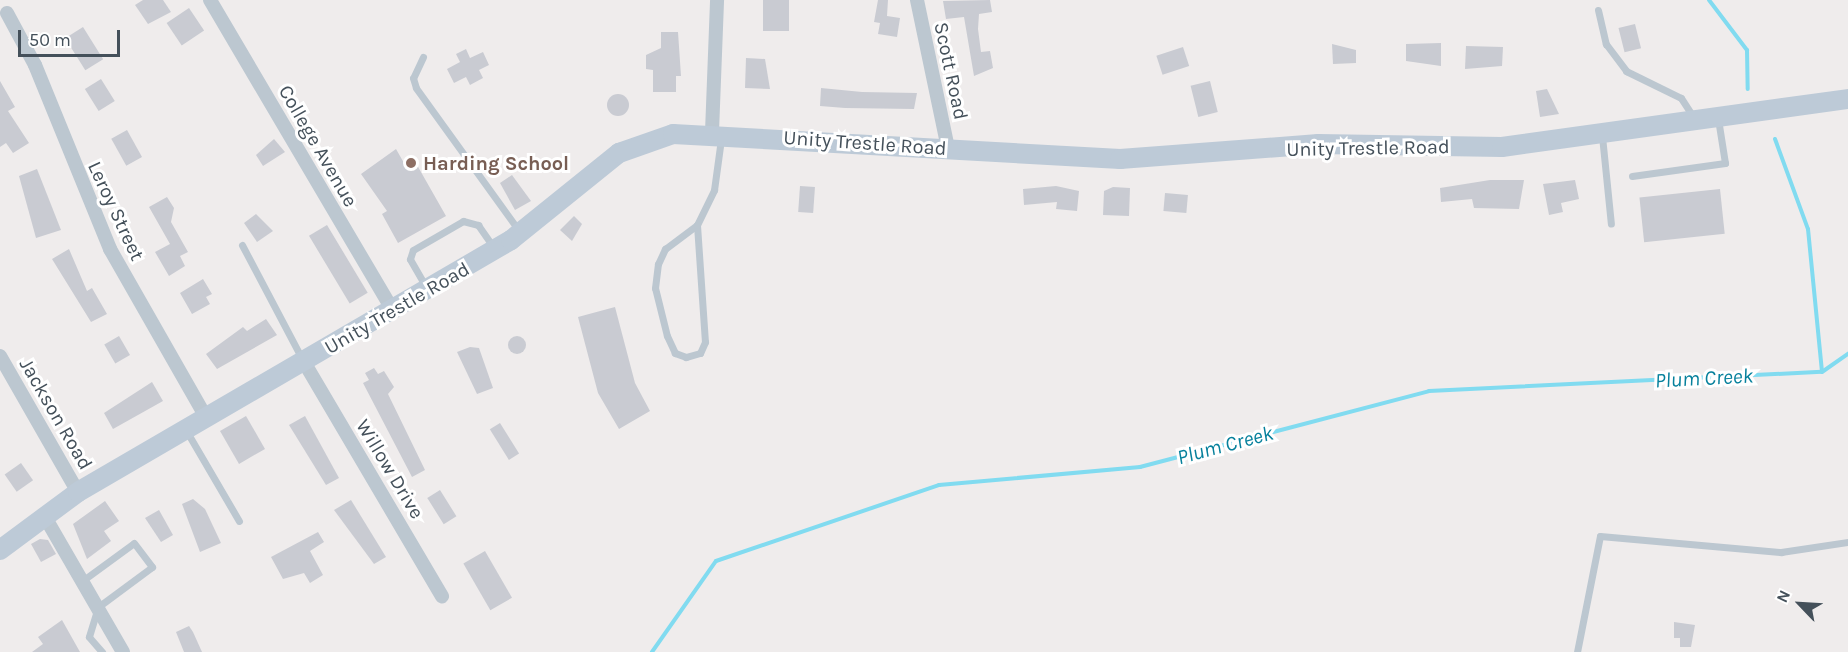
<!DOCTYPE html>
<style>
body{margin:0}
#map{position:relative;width:1848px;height:652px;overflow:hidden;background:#efecec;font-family:Karla,sans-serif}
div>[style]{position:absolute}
.stream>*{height:4px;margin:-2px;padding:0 2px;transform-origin:2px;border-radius:2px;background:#81dbf0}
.building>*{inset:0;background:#c9cbd2;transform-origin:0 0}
.round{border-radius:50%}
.lane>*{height:7px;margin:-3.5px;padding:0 3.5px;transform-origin:3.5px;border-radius:3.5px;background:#bcc7d0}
.street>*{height:14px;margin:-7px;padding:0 7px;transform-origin:7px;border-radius:7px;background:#bcc7d0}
.secondary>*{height:20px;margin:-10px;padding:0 10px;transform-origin:10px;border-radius:10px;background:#bdcad7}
.dots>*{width:16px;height:16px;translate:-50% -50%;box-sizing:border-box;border:3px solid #fff;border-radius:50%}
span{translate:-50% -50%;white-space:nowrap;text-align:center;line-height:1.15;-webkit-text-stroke:6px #fff;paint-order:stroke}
.street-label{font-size:20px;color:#44505a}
.education-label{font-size:20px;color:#785e54;font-weight:700}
.left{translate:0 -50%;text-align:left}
.water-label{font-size:21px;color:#06809c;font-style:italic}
.north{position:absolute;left:1770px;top:574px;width:60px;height:60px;-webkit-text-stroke:4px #fff;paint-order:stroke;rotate:295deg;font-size:16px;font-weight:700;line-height:24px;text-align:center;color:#44505a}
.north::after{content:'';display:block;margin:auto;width:21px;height:27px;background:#44505a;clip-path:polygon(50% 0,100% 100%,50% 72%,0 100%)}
.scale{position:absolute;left:18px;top:30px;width:102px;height:27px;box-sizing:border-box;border:3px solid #44505a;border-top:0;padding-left:8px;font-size:18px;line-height:21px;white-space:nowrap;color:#44505a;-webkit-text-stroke:4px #fff;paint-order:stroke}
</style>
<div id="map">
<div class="stream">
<i style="left:1709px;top:0;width:63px;rotate:52.8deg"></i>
<i style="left:1747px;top:50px;width:39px;rotate:89deg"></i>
<i style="left:1775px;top:139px;width:96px;rotate:69.9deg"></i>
<i style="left:1808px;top:229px;width:143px;rotate:84.4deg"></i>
<i style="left:652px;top:652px;width:111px;rotate:-54.9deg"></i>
<i style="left:716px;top:561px;width:236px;rotate:-18.8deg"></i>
<i style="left:939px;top:485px;width:202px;rotate:-5.1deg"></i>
<i style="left:1140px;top:467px;width:299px;rotate:-14.7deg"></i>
<i style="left:1429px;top:391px;width:393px;rotate:-2.8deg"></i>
<i style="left:1822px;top:372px;width:32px;rotate:-35deg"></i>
</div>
<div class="building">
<i style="clip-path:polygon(143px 0,163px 0,171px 12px,148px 24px,135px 5px)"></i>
<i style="left:763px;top:0;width:26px;height:31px"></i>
<i style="clip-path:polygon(878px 0,888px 0,887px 16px,900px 18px,897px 37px,878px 34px,880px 23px,874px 22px)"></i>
<i style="clip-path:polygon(990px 0,992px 12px,979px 14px,978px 29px,981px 52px,990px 51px,993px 68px,974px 76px,964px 17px,946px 19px,943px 1px)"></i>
<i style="left:189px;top:8px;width:27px;height:27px;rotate:56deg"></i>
<i style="left:1635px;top:24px;width:25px;height:17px;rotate:76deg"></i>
<i style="left:83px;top:27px;width:38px;height:21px;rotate:58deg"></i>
<i style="clip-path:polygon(661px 32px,678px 32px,681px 76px,676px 76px,676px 92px,653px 92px,653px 70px,646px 69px,646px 55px,661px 48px)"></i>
<i style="clip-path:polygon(1441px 43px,1441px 66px,1406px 61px,1406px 44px)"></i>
<i style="clip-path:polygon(1332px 44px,1356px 50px,1356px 63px,1333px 64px)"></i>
<i style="clip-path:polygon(1466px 46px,1503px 47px,1502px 66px,1465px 69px)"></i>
<i style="left:1183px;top:47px;width:20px;height:28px;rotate:72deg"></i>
<i style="clip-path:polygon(466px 49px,470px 58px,483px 52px,489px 65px,479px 70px,483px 78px,470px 85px,466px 77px,454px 83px,447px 69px,460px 62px,456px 54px)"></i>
<i style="clip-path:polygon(746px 58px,765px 59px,770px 89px,745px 88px)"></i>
<i style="left:101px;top:79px;width:26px;height:19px;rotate:58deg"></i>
<i style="clip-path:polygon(0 81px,15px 107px,8px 111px,29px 143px,13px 153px,6px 143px,0 147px)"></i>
<i style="left:1210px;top:81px;width:32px;height:20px;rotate:76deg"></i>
<i style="clip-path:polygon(821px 88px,862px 92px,917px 93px,914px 109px,845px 108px,820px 106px)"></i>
<i style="clip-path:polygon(1547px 89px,1559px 114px,1540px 117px,1536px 91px)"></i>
<i class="round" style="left:607px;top:94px;width:22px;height:22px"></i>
<i style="left:127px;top:130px;width:31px;height:18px;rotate:61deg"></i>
<i style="clip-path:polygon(274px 139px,285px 152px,263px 166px,256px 155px)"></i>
<i style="clip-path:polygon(396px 149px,408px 170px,417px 165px,446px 216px,398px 243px,382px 214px,387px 211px,361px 174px)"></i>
<i style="clip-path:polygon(37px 169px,61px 230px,36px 238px,19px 176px)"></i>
<i style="clip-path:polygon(512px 175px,531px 201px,515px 210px,500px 183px)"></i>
<i style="clip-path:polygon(1490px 180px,1524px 180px,1519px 209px,1474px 208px,1472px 199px,1441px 202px,1440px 188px)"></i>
<i style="clip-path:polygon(1575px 180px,1579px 199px,1561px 203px,1563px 212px,1549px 215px,1543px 184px)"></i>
<i style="left:800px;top:186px;width:15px;height:26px;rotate:4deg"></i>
<i style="clip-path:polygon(1056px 186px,1079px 191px,1077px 211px,1056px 209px,1057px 202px,1024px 205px,1023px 189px)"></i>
<i style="clip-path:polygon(1113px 187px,1130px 188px,1129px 216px,1103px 215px,1104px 191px)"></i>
<i style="left:1720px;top:189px;width:45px;height:81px;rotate:84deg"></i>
<i style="left:1165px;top:193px;width:23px;height:18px;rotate:5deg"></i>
<i style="clip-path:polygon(167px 197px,174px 208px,171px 222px,188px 252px,180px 256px,185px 266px,169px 276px,155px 252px,170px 244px,149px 207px)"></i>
<i style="clip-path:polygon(256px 214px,273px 231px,257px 242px,244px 223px)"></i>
<i style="clip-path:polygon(574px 216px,582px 224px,572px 241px,560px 230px)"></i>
<i style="left:327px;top:225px;width:79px;height:21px;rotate:59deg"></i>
<i style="clip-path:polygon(69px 249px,87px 291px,92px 288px,107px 314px,91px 322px,52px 259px)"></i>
<i style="clip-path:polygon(203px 279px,212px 294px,206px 297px,210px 304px,192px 314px,180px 293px)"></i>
<i style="clip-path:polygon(615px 307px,635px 383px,650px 411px,619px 429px,598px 393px,578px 317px)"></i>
<i style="clip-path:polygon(266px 319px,277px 335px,217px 369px,206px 354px,243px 327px,247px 331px)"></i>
<i class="round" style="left:508px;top:336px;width:18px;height:18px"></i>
<i style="left:119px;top:336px;width:22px;height:17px;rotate:60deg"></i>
<i style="clip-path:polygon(470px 347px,479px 348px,493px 388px,477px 394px,457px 352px)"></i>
<i style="clip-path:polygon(374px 368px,378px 374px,384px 371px,394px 387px,388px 394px,425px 470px,412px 477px,363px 383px,369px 380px,365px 373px)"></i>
<i style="clip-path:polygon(152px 382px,163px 401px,113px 429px,104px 413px)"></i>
<i style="left:246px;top:416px;width:38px;height:30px;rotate:60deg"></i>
<i style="clip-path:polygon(305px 416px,339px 478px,326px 485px,289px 425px)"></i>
<i style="left:500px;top:423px;width:36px;height:12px;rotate:58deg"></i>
<i style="left:21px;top:463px;width:21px;height:20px;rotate:55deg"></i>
<i style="left:440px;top:490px;width:31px;height:15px;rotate:58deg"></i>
<i style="clip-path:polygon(193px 499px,205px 509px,221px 543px,200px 552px,182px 504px)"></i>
<i style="clip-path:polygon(351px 500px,386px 557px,374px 564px,334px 510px)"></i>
<i style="clip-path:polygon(105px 501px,119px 521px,104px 531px,111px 541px,87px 559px,73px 524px)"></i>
<i style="clip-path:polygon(159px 510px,173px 535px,161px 542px,145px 518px)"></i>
<i style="clip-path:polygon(318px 532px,324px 542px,310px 551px,323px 575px,310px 583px,304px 573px,283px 579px,271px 557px)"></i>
<i style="clip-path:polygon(40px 539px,48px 540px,56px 554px,41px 562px,31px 544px)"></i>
<i style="left:485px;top:551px;width:54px;height:25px;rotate:60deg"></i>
<i style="clip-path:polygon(62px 620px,80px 652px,32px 652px,43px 644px,38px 637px)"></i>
<i style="clip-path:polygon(1674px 622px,1695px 625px,1691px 647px,1680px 647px,1680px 638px,1674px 638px)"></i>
<i style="clip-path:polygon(189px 626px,193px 632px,202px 652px,184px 652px,176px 632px)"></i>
</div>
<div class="lane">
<i style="left:1598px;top:10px;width:35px;rotate:77deg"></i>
<i style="left:1606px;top:44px;width:34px;rotate:53deg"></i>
<i style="left:1626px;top:71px;width:61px;rotate:26.1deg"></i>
<i style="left:1681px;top:98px;width:24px;rotate:57deg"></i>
<i style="left:423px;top:57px;width:23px;rotate:115deg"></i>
<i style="left:413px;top:78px;width:10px;rotate:73deg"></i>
<i style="left:416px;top:88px;width:176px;rotate:54.2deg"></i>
<i style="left:1602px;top:136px;width:88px;rotate:84.2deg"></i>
<i style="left:1632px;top:176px;width:94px;rotate:-8deg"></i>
<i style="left:1725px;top:163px;width:45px;rotate:-99deg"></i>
<i style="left:697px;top:225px;width:117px;rotate:86.1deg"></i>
<i style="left:705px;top:342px;width:12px;rotate:114deg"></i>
<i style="left:700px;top:353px;width:15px;rotate:164deg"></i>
<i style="left:686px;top:357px;width:12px;rotate:-160deg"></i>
<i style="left:675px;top:353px;width:19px;rotate:-115deg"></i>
<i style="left:667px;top:336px;width:49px;rotate:-104deg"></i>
<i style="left:655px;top:288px;width:24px;rotate:-83deg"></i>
<i style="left:658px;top:264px;width:17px;rotate:-65deg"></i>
<i style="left:665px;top:249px;width:40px;rotate:-37deg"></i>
<i style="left:697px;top:225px;width:39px;rotate:-64deg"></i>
<i style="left:714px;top:190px;width:51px;rotate:-82.2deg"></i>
<i style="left:242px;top:245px;width:129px;rotate:62.2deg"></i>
<i style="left:426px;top:287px;width:32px;rotate:-120deg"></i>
<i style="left:410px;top:259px;width:9px;rotate:-72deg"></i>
<i style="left:413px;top:250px;width:58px;rotate:-30.1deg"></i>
<i style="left:463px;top:221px;width:16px;rotate:15deg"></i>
<i style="left:478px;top:225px;width:28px;rotate:55deg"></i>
<i style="left:187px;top:432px;width:103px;rotate:59.7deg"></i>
<i style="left:82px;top:581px;width:64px;rotate:-36.2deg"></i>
<i style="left:134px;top:543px;width:30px;rotate:53deg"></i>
<i style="left:152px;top:567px;width:67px;rotate:143.5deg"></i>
<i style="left:98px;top:607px;width:31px;rotate:107deg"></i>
<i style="left:89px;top:637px;width:20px;rotate:49deg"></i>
<i style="left:1577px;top:652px;width:118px;rotate:-78.8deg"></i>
<i style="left:1600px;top:536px;width:182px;rotate:5.1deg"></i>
<i style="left:1781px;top:552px;width:68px;rotate:-8.5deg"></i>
</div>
<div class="street">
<i style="left:210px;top:0;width:362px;rotate:59.5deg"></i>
<i style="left:917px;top:0;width:152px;rotate:78.2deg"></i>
<i style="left:7px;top:13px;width:59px;rotate:61.7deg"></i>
<i style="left:35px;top:65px;width:199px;rotate:67.8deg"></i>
<i style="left:110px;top:249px;width:193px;rotate:60.3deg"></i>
<i style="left:712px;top:132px;width:132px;rotate:-87.8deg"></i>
<i style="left:0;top:356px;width:157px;rotate:60.2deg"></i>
<i style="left:304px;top:362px;width:272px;rotate:59.5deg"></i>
<i style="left:45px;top:517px;width:156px;rotate:60deg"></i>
</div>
<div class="secondary">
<i style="left:0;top:550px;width:97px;rotate:-36.6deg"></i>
<i style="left:78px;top:492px;width:501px;rotate:-30.2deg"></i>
<i style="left:511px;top:240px;width:139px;rotate:-38.9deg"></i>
<i style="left:619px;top:153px;width:57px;rotate:-19.4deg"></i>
<i style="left:673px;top:134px;width:448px;rotate:3.2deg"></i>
<i style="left:1120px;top:159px;width:199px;rotate:-4.3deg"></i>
<i style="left:1318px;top:144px;width:184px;rotate:0.9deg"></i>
<i style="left:1502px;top:147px;width:349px;rotate:-7.9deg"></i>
</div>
<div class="dots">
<i style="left:411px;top:163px;background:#8d6e63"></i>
</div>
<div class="street-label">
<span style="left:951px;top:71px;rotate:78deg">Scott Road</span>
<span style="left:865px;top:143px;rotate:4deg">Unity Trestle Road</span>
<span style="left:318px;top:146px;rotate:60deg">College Avenue</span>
<span style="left:1368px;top:148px;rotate:-1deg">Unity Trestle Road</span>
<span style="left:116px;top:211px;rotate:65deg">Leroy Street</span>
<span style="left:397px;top:308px;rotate:-30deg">Unity Trestle Road</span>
<span style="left:56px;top:414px;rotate:60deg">Jackson Road</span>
<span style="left:390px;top:469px;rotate:59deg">Willow Drive</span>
</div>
<div class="education-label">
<span class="left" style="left:423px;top:163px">Harding School</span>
</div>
<div class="water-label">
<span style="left:1704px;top:378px;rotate:-3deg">Plum Creek</span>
<span style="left:1225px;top:445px;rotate:-15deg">Plum Creek</span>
</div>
<div class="north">N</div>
<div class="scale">50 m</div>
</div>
